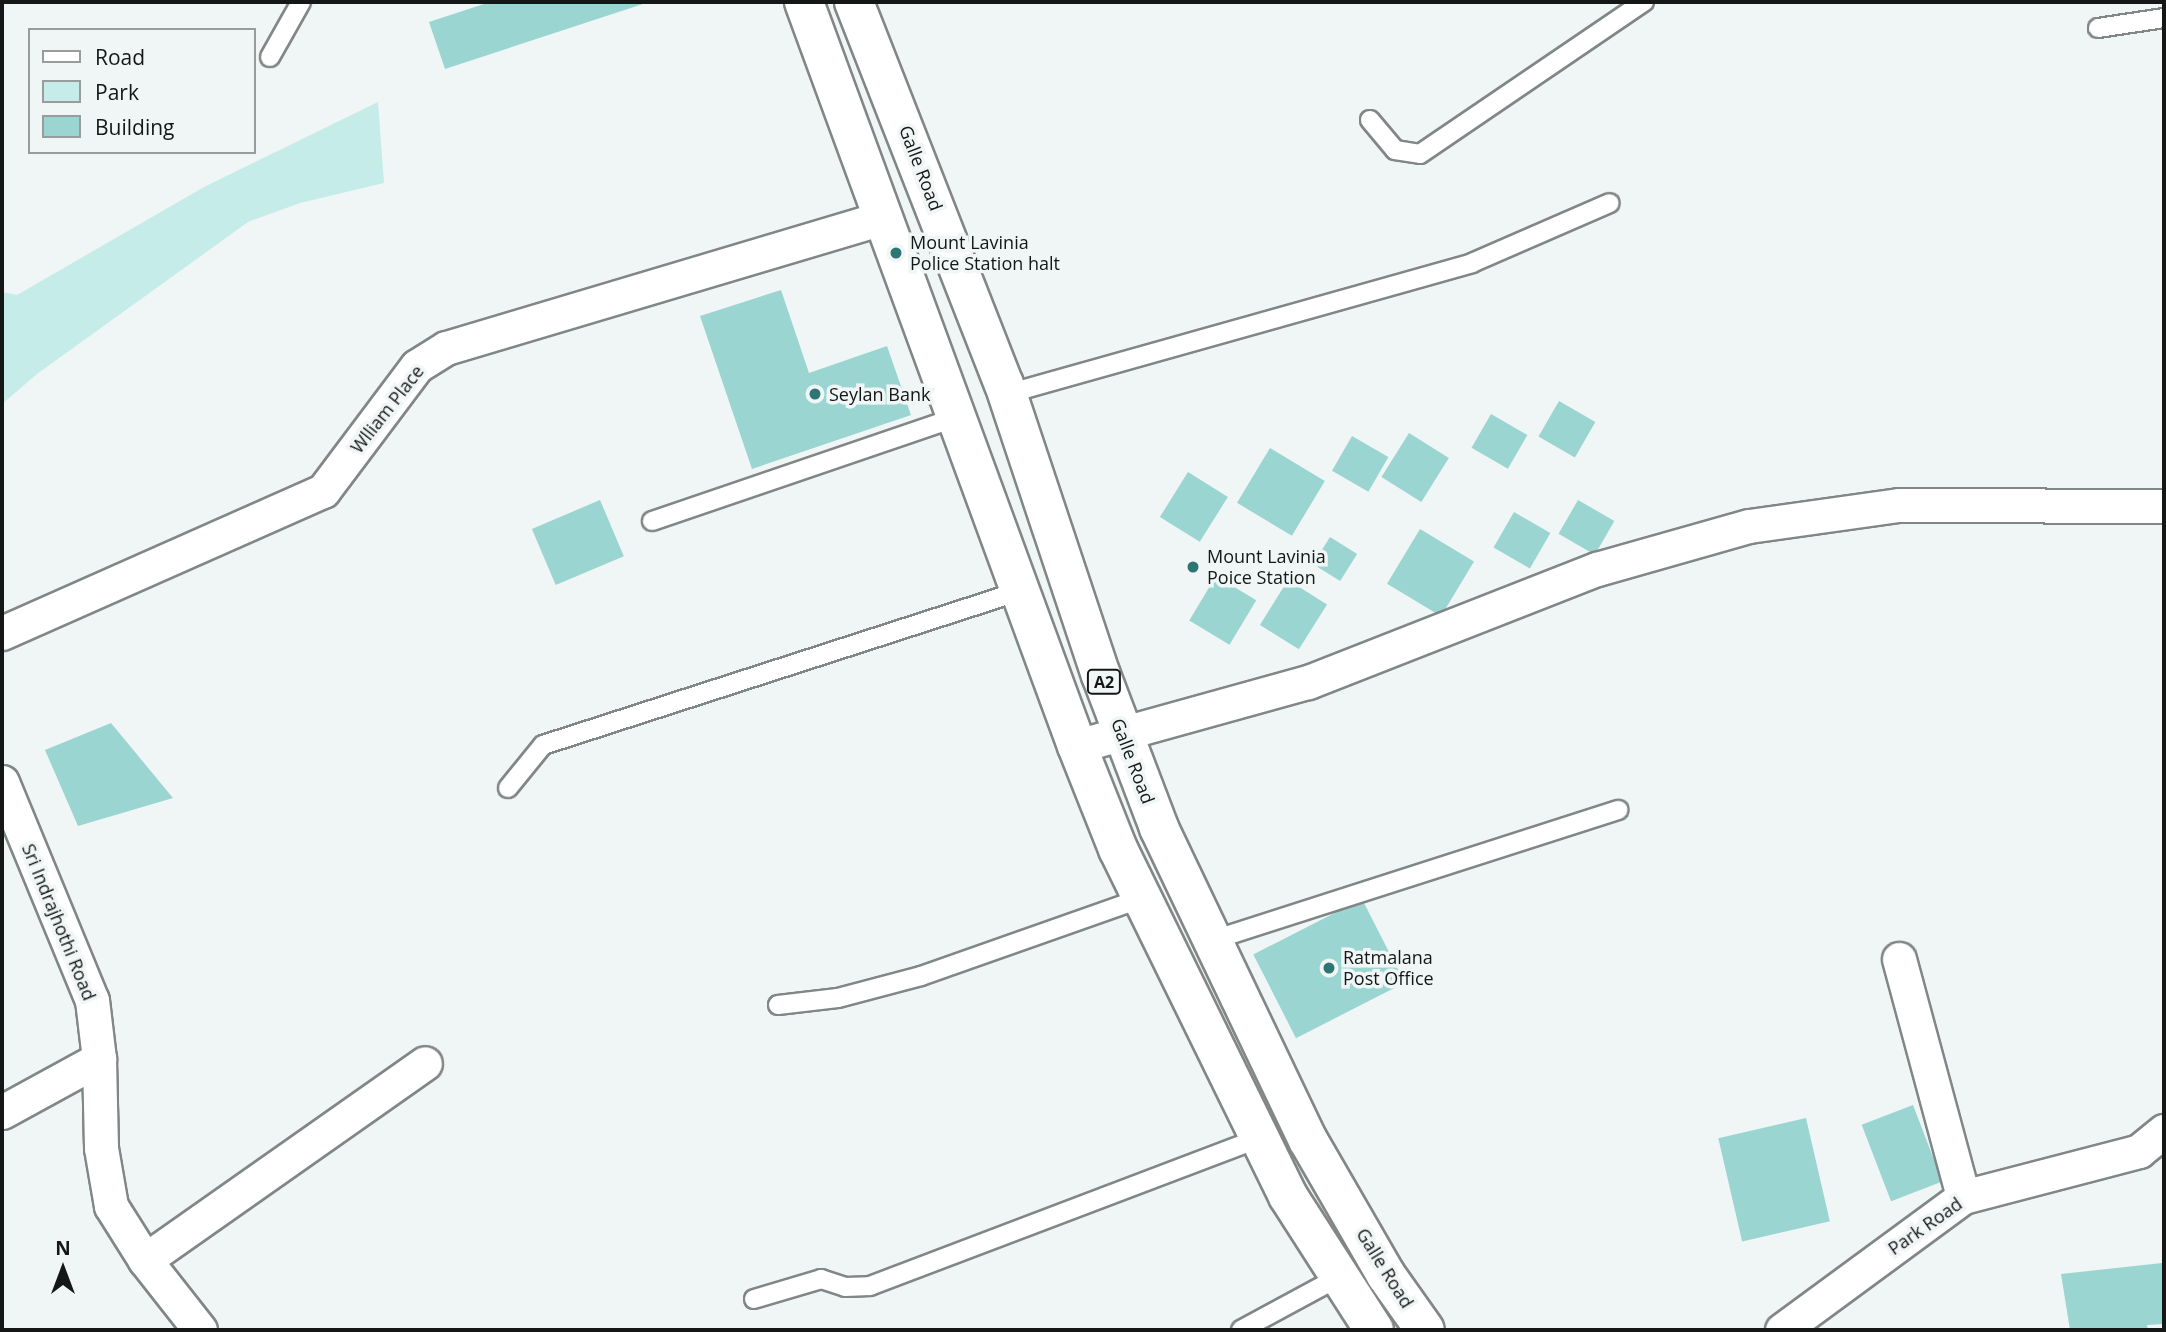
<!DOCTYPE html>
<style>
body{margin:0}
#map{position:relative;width:2166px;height:1332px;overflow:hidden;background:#f0f6f5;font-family:"Open Sans",sans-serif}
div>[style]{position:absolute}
.green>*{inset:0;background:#c5ece9}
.building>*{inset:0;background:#9ad5d1;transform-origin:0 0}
.roads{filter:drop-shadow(2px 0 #818686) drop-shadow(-2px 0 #818686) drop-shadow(0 2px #818686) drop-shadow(0 -2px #818686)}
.lane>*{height:18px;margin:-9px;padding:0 9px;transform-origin:9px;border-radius:9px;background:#fff}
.street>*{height:33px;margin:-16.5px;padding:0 16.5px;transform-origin:16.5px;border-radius:16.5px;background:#fff}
.highway>*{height:38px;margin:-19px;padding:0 19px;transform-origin:19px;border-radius:19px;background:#fff}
.dots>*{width:19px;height:19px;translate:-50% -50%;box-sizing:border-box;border:4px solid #f0f6f5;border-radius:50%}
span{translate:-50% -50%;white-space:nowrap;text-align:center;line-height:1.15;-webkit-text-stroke:7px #f0f6f5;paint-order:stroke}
.shield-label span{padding:2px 5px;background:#f0f6f5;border:2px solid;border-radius:5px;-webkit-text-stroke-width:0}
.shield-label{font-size:16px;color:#151717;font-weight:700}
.street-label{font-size:18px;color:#151717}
.poi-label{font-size:18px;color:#151717}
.left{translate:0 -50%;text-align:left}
.frame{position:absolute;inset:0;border:4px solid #151717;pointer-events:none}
.legend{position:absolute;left:28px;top:28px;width:228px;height:126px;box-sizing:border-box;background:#f0f6f5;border:2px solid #989d9c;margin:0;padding:9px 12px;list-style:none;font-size:21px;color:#151717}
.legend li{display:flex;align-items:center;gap:14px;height:35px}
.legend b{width:35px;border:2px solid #989d9c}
.north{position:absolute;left:28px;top:1234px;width:70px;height:70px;-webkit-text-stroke:5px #f0f6f5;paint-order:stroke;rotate:0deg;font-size:19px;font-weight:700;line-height:28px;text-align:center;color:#151717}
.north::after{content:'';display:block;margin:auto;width:24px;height:32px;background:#151717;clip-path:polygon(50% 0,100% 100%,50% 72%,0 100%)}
</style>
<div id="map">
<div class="green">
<i style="clip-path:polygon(378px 102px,384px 183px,300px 203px,248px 222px,37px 374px,2px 404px,2px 292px,17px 295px,204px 187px)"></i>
</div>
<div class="building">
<i style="clip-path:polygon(490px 2px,649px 2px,445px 69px,429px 22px)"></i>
<i style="clip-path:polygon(781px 290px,809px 373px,887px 346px,911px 415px,752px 469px,700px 316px)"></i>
<i style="left:1559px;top:401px;width:42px;height:41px;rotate:30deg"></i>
<i style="left:1491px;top:414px;width:42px;height:39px;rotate:30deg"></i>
<i style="left:1409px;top:433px;width:47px;height:52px;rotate:32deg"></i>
<i style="left:1352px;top:436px;width:42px;height:40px;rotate:30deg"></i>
<i style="left:1270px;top:448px;width:64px;height:64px;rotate:31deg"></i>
<i style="left:1188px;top:472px;width:47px;height:53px;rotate:32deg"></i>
<i style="left:600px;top:500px;width:61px;height:74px;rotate:67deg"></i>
<i style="left:1578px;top:500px;width:42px;height:39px;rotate:30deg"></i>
<i style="left:1514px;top:512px;width:42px;height:41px;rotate:30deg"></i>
<i style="left:1420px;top:529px;width:63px;height:64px;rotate:31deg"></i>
<i style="left:1330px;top:537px;width:32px;height:32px;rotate:32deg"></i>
<i style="left:1216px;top:576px;width:47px;height:52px;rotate:31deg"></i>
<i style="left:1288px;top:580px;width:46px;height:53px;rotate:32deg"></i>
<i style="clip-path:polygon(111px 723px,173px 798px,78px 826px,45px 750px)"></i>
<i style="left:1362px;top:899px;width:94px;height:122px;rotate:63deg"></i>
<i style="left:1913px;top:1105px;width:82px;height:55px;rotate:69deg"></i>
<i style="left:1806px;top:1118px;width:106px;height:90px;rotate:77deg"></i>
<i style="clip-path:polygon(2162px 1263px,2164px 1324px,2147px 1325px,2148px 1330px,2070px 1330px,2061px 1274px)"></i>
</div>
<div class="roads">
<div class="lane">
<i style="left:2098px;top:28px;width:67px;rotate:-8.6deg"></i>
<i style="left:270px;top:57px;width:63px;rotate:-60.6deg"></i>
<i style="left:1370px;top:120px;width:39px;rotate:50deg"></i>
<i style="left:1395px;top:150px;width:25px;rotate:9deg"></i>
<i style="left:1420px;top:154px;width:271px;rotate:-34.2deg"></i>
<i style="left:1007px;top:394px;width:483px;rotate:-15.7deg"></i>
<i style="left:1472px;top:263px;width:150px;rotate:-23.5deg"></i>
<i style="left:652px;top:521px;width:322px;rotate:-18.8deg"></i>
<i style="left:508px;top:788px;width:55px;rotate:-50.9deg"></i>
<i style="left:543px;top:745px;width:501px;rotate:-17.89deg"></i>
<i style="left:1210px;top:941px;width:429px;rotate:-17.8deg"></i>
<i style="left:778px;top:1005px;width:60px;rotate:-6.7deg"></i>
<i style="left:838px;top:998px;width:86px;rotate:-14.8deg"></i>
<i style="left:921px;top:976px;width:234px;rotate:-19.4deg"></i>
<i style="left:754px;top:1299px;width:70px;rotate:-16.6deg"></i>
<i style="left:821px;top:1279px;width:25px;rotate:18deg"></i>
<i style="left:845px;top:1287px;width:25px;rotate:-2deg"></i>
<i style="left:870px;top:1286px;width:417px;rotate:-20.8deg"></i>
<i style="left:1241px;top:1330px;width:114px;rotate:-28.4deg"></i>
</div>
<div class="street">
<i style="left:2px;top:633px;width:351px;rotate:-23.9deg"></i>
<i style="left:323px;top:491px;width:156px;rotate:-53.1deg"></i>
<i style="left:417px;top:366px;width:34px;rotate:-32deg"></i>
<i style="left:446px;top:348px;width:454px;rotate:-16.6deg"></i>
<i style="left:1077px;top:746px;width:240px;rotate:-15.5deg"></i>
<i style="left:1308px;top:682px;width:310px;rotate:-21.4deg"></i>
<i style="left:1597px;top:569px;width:158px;rotate:-15.8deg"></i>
<i style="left:1749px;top:526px;width:151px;rotate:-8deg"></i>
<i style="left:1899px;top:505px;width:265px;rotate:0.2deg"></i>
<i style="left:2px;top:782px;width:236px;rotate:67.6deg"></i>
<i style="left:92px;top:1000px;width:59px;rotate:83.2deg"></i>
<i style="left:99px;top:1059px;width:89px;rotate:88.7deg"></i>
<i style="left:101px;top:1148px;width:59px;rotate:80.2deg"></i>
<i style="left:111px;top:1206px;width:64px;rotate:57.8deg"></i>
<i style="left:145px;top:1260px;width:89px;rotate:51.8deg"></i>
<i style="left:1899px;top:959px;width:246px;rotate:74.9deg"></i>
<i style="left:2px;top:1112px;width:111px;rotate:-28.7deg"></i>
<i style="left:145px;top:1260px;width:342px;rotate:-35.1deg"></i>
<i style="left:1782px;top:1330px;width:225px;rotate:-36.3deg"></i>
<i style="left:1963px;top:1197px;width:182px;rotate:-14.6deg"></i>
<i style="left:2139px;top:1151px;width:32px;rotate:-39deg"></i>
</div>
<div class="highway">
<i style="left:804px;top:2px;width:793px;rotate:69.85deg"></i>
<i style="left:1077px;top:746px;width:111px;rotate:68.3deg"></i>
<i style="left:1118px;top:849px;width:386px;rotate:63.9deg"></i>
<i style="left:1288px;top:1196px;width:159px;rotate:57.3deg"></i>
<i style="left:854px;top:2px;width:410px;rotate:68.6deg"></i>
<i style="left:1004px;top:384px;width:307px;rotate:71.6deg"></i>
<i style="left:1101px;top:675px;width:164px;rotate:69.2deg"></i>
<i style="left:1159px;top:828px;width:346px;rotate:64.5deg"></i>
<i style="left:1308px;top:1140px;width:156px;rotate:60deg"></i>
<i style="left:1386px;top:1275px;width:67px;rotate:54.7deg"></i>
</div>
</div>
<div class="dots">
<i style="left:896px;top:253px;background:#2d7673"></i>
<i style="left:815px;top:394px;background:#2d7673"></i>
<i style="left:1193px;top:567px;background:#2d7673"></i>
<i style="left:1329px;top:968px;background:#2d7673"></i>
</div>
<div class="shield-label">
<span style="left:1104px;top:682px">A2</span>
</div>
<div class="street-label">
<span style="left:921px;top:168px;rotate:69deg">Galle Road</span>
<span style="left:387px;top:409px;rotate:-52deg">Wlliam Place</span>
<span style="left:1133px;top:761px;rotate:69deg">Galle Road</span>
<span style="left:59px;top:922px;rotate:68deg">Sri Indrajhothi Road</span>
<span style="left:1925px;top:1226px;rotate:-35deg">Park Road</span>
<span style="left:1385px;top:1268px;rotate:58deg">Galle Road</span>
</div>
<div class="poi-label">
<span class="left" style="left:910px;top:253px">Mount Lavinia<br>Police Station halt</span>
<span class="left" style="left:829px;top:394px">Seylan Bank</span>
<span class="left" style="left:1207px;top:567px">Mount Lavinia<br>Poice Station</span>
<span class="left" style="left:1343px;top:968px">Ratmalana<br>Post Office</span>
</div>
<div class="frame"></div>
<ul class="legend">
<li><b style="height:9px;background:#fff"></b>Road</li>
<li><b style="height:19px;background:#c5ece9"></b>Park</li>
<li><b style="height:19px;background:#9ad5d1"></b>Building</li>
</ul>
<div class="north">N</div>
</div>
